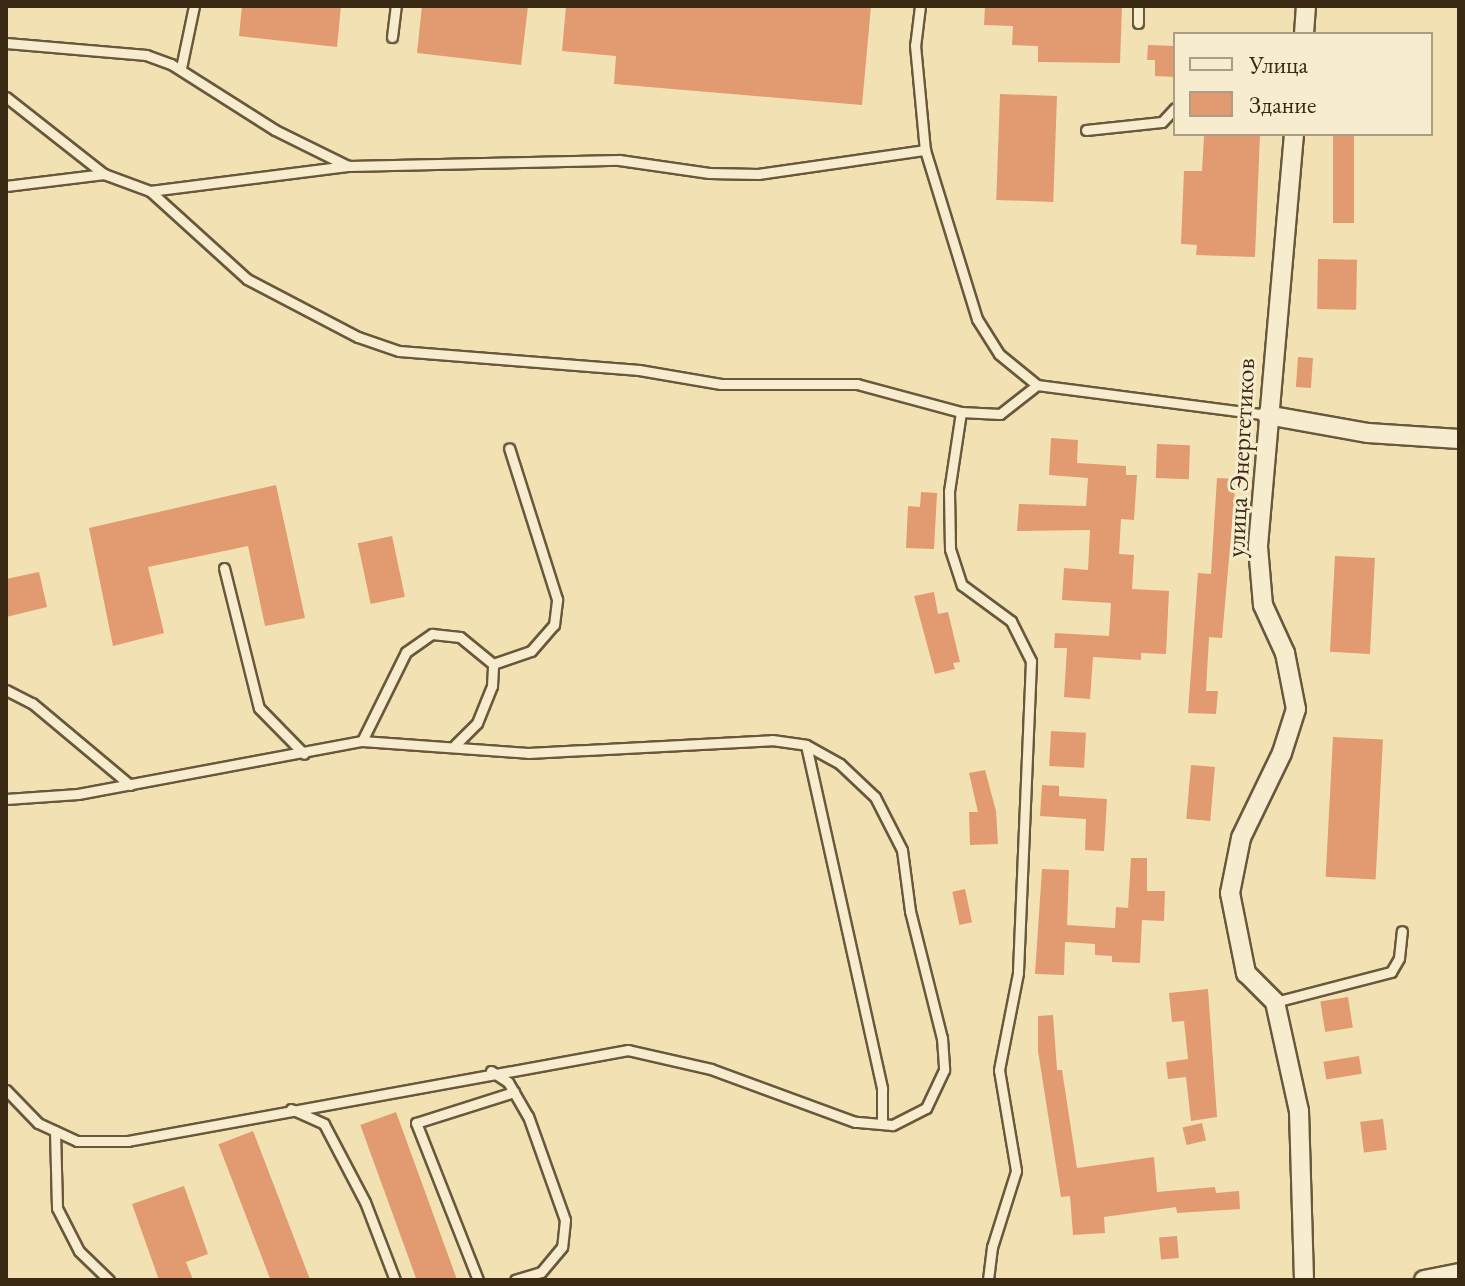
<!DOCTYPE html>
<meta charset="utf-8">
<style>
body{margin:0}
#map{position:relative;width:1465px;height:1286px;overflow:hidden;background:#f2e1b3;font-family:"EB Garamond",serif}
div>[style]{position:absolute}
.building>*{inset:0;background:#e29a70;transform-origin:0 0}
.roads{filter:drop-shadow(2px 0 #68583c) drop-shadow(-2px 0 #68583c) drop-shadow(0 2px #68583c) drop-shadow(0 -2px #68583c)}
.service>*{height:9px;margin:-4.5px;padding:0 4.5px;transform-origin:4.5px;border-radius:4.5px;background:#f7ecce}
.minor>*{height:18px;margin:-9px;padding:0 9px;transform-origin:9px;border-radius:9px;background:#f7ecce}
span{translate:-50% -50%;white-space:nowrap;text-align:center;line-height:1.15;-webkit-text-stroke:6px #f7ecce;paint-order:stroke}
.street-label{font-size:26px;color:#3a2a14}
.frame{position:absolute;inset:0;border:8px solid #3a2a14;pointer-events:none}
.legend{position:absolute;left:1173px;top:32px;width:260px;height:104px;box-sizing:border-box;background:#f7ecce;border:2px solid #ab9e84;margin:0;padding:10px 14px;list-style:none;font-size:24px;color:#3a2a14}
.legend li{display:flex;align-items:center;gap:16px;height:40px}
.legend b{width:40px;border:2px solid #ab9e84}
</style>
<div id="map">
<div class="building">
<i style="clip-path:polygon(242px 6px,341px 6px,337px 47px,239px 36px)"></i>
<i style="clip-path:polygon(422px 6px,528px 6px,521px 65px,417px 53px)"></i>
<i style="clip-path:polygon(566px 6px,871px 6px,862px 105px,614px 84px,616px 56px,562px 51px)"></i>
<i style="clip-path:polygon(985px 6px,1122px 6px,1120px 63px,1038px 62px,1038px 46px,1012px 45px,1013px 26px,984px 25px)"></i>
<i style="clip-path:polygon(1148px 45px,1175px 46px,1175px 77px,1155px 76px,1155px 60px,1147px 60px)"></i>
<i style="left:1000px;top:94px;width:57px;height:106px;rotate:2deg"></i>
<i style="clip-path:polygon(1230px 134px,1260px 134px,1255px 257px,1196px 255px,1197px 245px,1181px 244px,1184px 171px,1202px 171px,1204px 136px)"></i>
<i style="left:1333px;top:134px;width:21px;height:89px"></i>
<i style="left:1318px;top:259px;width:39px;height:50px;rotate:1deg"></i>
<i style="left:1298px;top:357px;width:15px;height:30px;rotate:4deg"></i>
<i style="clip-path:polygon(1051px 438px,1078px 440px,1077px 463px,1126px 466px,1126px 475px,1137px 475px,1134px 520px,1121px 519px,1119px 554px,1134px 555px,1132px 589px,1169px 591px,1166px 654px,1141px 653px,1141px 660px,1093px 657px,1090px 699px,1064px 697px,1067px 648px,1054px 648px,1055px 633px,1109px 636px,1111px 603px,1062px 600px,1064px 568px,1088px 570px,1090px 530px,1017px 531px,1019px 504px,1086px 506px,1088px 478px,1049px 475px)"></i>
<i style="left:1157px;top:444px;width:33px;height:34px;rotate:2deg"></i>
<i style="clip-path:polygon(1217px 478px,1236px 479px,1222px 638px,1209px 637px,1206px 691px,1218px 691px,1216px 714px,1188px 713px,1198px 573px,1211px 574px)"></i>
<i style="clip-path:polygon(276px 485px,305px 618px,265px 626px,248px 546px,148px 567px,164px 633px,113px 646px,89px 528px)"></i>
<i style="clip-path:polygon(921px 492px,937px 493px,934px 549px,906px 548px,908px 506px,920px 507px)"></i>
<i style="left:392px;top:536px;width:62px;height:35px;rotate:78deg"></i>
<i style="left:1335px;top:556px;width:40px;height:96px;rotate:3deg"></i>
<i style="clip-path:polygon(39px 572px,47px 607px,6px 617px,6px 579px)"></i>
<i style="clip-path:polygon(934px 592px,938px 614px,948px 612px,960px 662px,953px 663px,955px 669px,935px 674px,914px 596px)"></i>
<i style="left:1051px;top:731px;width:35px;height:35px;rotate:3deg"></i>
<i style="left:1333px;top:737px;width:50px;height:140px;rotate:3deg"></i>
<i style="left:1191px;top:765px;width:24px;height:54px;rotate:5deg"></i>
<i style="clip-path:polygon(985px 770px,996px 811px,998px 844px,970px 845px,969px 812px,978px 812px,969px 773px)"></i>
<i style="clip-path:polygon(1042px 785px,1059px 786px,1059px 796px,1107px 799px,1104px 851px,1085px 850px,1086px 819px,1040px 816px)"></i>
<i style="clip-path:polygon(1131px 858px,1147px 858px,1147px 891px,1165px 891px,1164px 921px,1142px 920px,1140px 963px,1112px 962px,1112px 956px,1095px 955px,1095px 944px,1065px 942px,1064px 975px,1035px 974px,1042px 869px,1069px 870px,1067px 925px,1115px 928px,1116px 907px,1128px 908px)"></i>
<i style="left:965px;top:889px;width:34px;height:13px;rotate:78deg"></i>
<i style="clip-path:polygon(1208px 989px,1217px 1117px,1191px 1121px,1186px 1077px,1168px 1079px,1166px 1062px,1188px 1059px,1184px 1021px,1172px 1022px,1169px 993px)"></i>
<i style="left:1348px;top:997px;width:31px;height:28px;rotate:81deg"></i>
<i style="clip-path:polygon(1053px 1015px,1057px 1070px,1062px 1070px,1077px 1168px,1154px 1157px,1157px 1192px,1215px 1187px,1216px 1193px,1239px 1191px,1240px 1209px,1177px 1213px,1176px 1207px,1104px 1217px,1105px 1233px,1073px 1235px,1070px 1196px,1061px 1197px,1038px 1051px,1038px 1016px)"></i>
<i style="left:1359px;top:1056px;width:18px;height:36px;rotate:81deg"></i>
<i style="left:396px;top:1112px;width:179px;height:38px;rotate:70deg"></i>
<i style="left:1383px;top:1119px;width:31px;height:23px;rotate:83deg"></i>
<i style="left:1202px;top:1123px;width:18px;height:20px;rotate:77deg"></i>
<i style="left:253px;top:1131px;width:160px;height:37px;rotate:69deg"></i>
<i style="clip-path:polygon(184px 1186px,208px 1254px,186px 1262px,193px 1280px,159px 1280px,132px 1204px)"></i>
<i style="left:1177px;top:1236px;width:22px;height:18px;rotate:85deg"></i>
</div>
<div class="roads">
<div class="service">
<i style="left:920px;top:6px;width:39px;rotate:97deg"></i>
<i style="left:915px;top:45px;width:105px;rotate:84.6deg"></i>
<i style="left:925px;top:150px;width:177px;rotate:72.9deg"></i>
<i style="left:977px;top:319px;width:41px;rotate:57.8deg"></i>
<i style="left:999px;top:354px;width:49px;rotate:39.2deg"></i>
<i style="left:1037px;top:385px;width:232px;rotate:7.4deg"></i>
<i style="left:1138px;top:23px;width:17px;rotate:-90deg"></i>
<i style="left:392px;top:37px;width:31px;rotate:-83deg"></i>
<i style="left:6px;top:43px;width:141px;rotate:4.9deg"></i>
<i style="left:146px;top:55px;width:27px;rotate:20deg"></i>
<i style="left:171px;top:64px;width:123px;rotate:32.4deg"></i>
<i style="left:275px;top:130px;width:81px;rotate:26.3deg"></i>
<i style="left:181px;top:68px;width:63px;rotate:-78.2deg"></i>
<i style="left:6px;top:97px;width:125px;rotate:38.2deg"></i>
<i style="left:104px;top:174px;width:49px;rotate:20.3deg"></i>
<i style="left:150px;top:191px;width:131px;rotate:42.2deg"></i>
<i style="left:247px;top:279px;width:125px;rotate:27.6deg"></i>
<i style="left:358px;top:337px;width:43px;rotate:18.9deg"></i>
<i style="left:399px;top:351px;width:241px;rotate:4.5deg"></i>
<i style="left:639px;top:370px;width:83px;rotate:9.7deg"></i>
<i style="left:721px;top:384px;width:136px"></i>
<i style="left:857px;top:384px;width:108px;rotate:15.1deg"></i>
<i style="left:961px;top:412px;width:39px;rotate:3deg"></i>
<i style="left:1000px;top:414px;width:47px;rotate:-38.1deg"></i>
<i style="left:1086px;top:130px;width:76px;rotate:-6deg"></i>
<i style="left:1162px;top:122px;width:19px;rotate:-47deg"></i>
<i style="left:6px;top:186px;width:99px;rotate:-7deg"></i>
<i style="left:150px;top:191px;width:201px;rotate:-7.2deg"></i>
<i style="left:349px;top:166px;width:270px;rotate:-1.3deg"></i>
<i style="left:619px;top:160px;width:91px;rotate:8.2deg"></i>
<i style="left:709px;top:173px;width:49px;rotate:1.2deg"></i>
<i style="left:758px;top:174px;width:169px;rotate:-8.2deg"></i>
<i style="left:961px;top:412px;width:80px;rotate:98.6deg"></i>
<i style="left:949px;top:491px;width:58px;rotate:89deg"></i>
<i style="left:950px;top:549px;width:38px;rotate:72deg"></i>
<i style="left:962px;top:585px;width:61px;rotate:36.3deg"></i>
<i style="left:1011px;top:621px;width:45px;rotate:63.4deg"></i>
<i style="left:1031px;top:661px;width:312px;rotate:92.4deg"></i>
<i style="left:1018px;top:973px;width:99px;rotate:101.1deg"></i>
<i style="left:999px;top:1070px;width:102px;rotate:80.4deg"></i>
<i style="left:1016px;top:1171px;width:80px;rotate:107.5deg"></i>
<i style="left:992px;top:1247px;width:33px;rotate:97deg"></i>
<i style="left:224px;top:568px;width:144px;rotate:76deg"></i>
<i style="left:259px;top:708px;width:64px;rotate:45.6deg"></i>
<i style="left:6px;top:690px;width:29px;rotate:27deg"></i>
<i style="left:32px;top:703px;width:128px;rotate:39.9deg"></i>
<i style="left:362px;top:741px;width:99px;rotate:-63.7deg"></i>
<i style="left:406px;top:652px;width:32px;rotate:-35deg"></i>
<i style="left:432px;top:634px;width:28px;rotate:6deg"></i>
<i style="left:460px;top:637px;width:43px;rotate:39.3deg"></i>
<i style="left:455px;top:745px;width:31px;rotate:-45deg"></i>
<i style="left:477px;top:723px;width:40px;rotate:-68deg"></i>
<i style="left:492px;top:686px;width:22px;rotate:-87deg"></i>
<i style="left:493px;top:664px;width:40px;rotate:-18.9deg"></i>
<i style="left:531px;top:651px;width:35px;rotate:-49deg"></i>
<i style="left:554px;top:625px;width:26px;rotate:-83deg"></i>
<i style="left:557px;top:599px;width:158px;rotate:-107.6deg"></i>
<i style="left:806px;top:745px;width:352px;rotate:77.5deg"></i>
<i style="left:882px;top:1089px;width:35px;rotate:90deg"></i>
<i style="left:6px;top:799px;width:72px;rotate:-4deg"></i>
<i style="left:78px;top:794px;width:289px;rotate:-10.6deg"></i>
<i style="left:362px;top:741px;width:166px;rotate:4.1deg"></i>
<i style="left:528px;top:753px;width:244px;rotate:-3deg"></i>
<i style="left:772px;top:740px;width:34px;rotate:8deg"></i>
<i style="left:806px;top:745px;width:39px;rotate:29deg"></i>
<i style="left:840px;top:764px;width:48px;rotate:43.3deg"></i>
<i style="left:875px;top:797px;width:59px;rotate:63deg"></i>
<i style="left:902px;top:850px;width:62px;rotate:82.5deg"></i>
<i style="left:910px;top:911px;width:131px;rotate:75.9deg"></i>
<i style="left:942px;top:1038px;width:32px;rotate:86deg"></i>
<i style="left:944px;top:1070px;width:42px;rotate:115.3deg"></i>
<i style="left:926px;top:1108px;width:38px;rotate:153deg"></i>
<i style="left:892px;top:1125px;width:37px;rotate:-175deg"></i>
<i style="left:855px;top:1122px;width:153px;rotate:-159.8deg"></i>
<i style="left:711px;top:1069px;width:85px;rotate:-167.1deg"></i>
<i style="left:628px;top:1050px;width:508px;rotate:169.69deg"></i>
<i style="left:128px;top:1141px;width:51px;rotate:180deg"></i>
<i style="left:77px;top:1141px;width:43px;rotate:-155.2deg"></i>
<i style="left:38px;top:1123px;width:46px;rotate:-134.1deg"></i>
<i style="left:1275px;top:1002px;width:120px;rotate:-14.5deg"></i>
<i style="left:1391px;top:972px;width:16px;rotate:-60deg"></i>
<i style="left:1399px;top:958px;width:27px;rotate:-84deg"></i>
<i style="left:491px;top:1071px;width:20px;rotate:33deg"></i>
<i style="left:508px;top:1082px;width:39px;rotate:60deg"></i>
<i style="left:528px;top:1116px;width:110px;rotate:70.4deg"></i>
<i style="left:565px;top:1220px;width:27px;rotate:96deg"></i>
<i style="left:562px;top:1247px;width:33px;rotate:130deg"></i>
<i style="left:541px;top:1272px;width:27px;rotate:163deg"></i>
<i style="left:291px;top:1109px;width:36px;rotate:24deg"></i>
<i style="left:324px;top:1124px;width:88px;rotate:62.3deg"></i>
<i style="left:365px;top:1202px;width:84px;rotate:69deg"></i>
<i style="left:55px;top:1131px;width:77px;rotate:88.5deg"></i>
<i style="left:57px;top:1208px;width:48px;rotate:62.9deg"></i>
<i style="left:79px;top:1251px;width:42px;rotate:44deg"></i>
<i style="left:478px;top:1280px;width:169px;rotate:-111.5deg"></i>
<i style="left:416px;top:1123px;width:103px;rotate:-17.6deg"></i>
</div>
<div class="minor">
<i style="left:1304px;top:34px;width:28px;rotate:-86deg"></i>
<i style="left:1294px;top:134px;width:415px;rotate:95deg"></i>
<i style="left:1258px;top:547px;width:58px;rotate:85.1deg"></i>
<i style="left:1263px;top:605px;width:53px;rotate:65.4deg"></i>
<i style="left:1285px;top:653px;width:57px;rotate:78.9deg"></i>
<i style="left:1296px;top:709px;width:46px;rotate:107.7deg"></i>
<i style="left:1282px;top:753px;width:94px;rotate:115.8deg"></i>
<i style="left:1241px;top:838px;width:56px;rotate:101.3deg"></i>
<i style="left:1230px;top:893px;width:82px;rotate:78.7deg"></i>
<i style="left:1246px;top:973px;width:41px;rotate:45deg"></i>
<i style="left:1275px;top:1002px;width:112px;rotate:77.6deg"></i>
<i style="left:1299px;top:1111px;width:169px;rotate:88.3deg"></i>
<i style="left:1267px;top:415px;width:103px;rotate:10.1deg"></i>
<i style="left:1368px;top:433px;width:91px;rotate:3.8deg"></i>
<i style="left:1424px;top:1280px;width:36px;rotate:-11deg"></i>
</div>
</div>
<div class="street-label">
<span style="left:1241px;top:458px;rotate:-87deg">улица Энергетиков</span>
</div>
<div class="frame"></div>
<ul class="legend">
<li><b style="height:10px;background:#f7ecce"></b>Улица</li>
<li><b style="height:22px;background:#e29a70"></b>Здание</li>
</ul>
</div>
